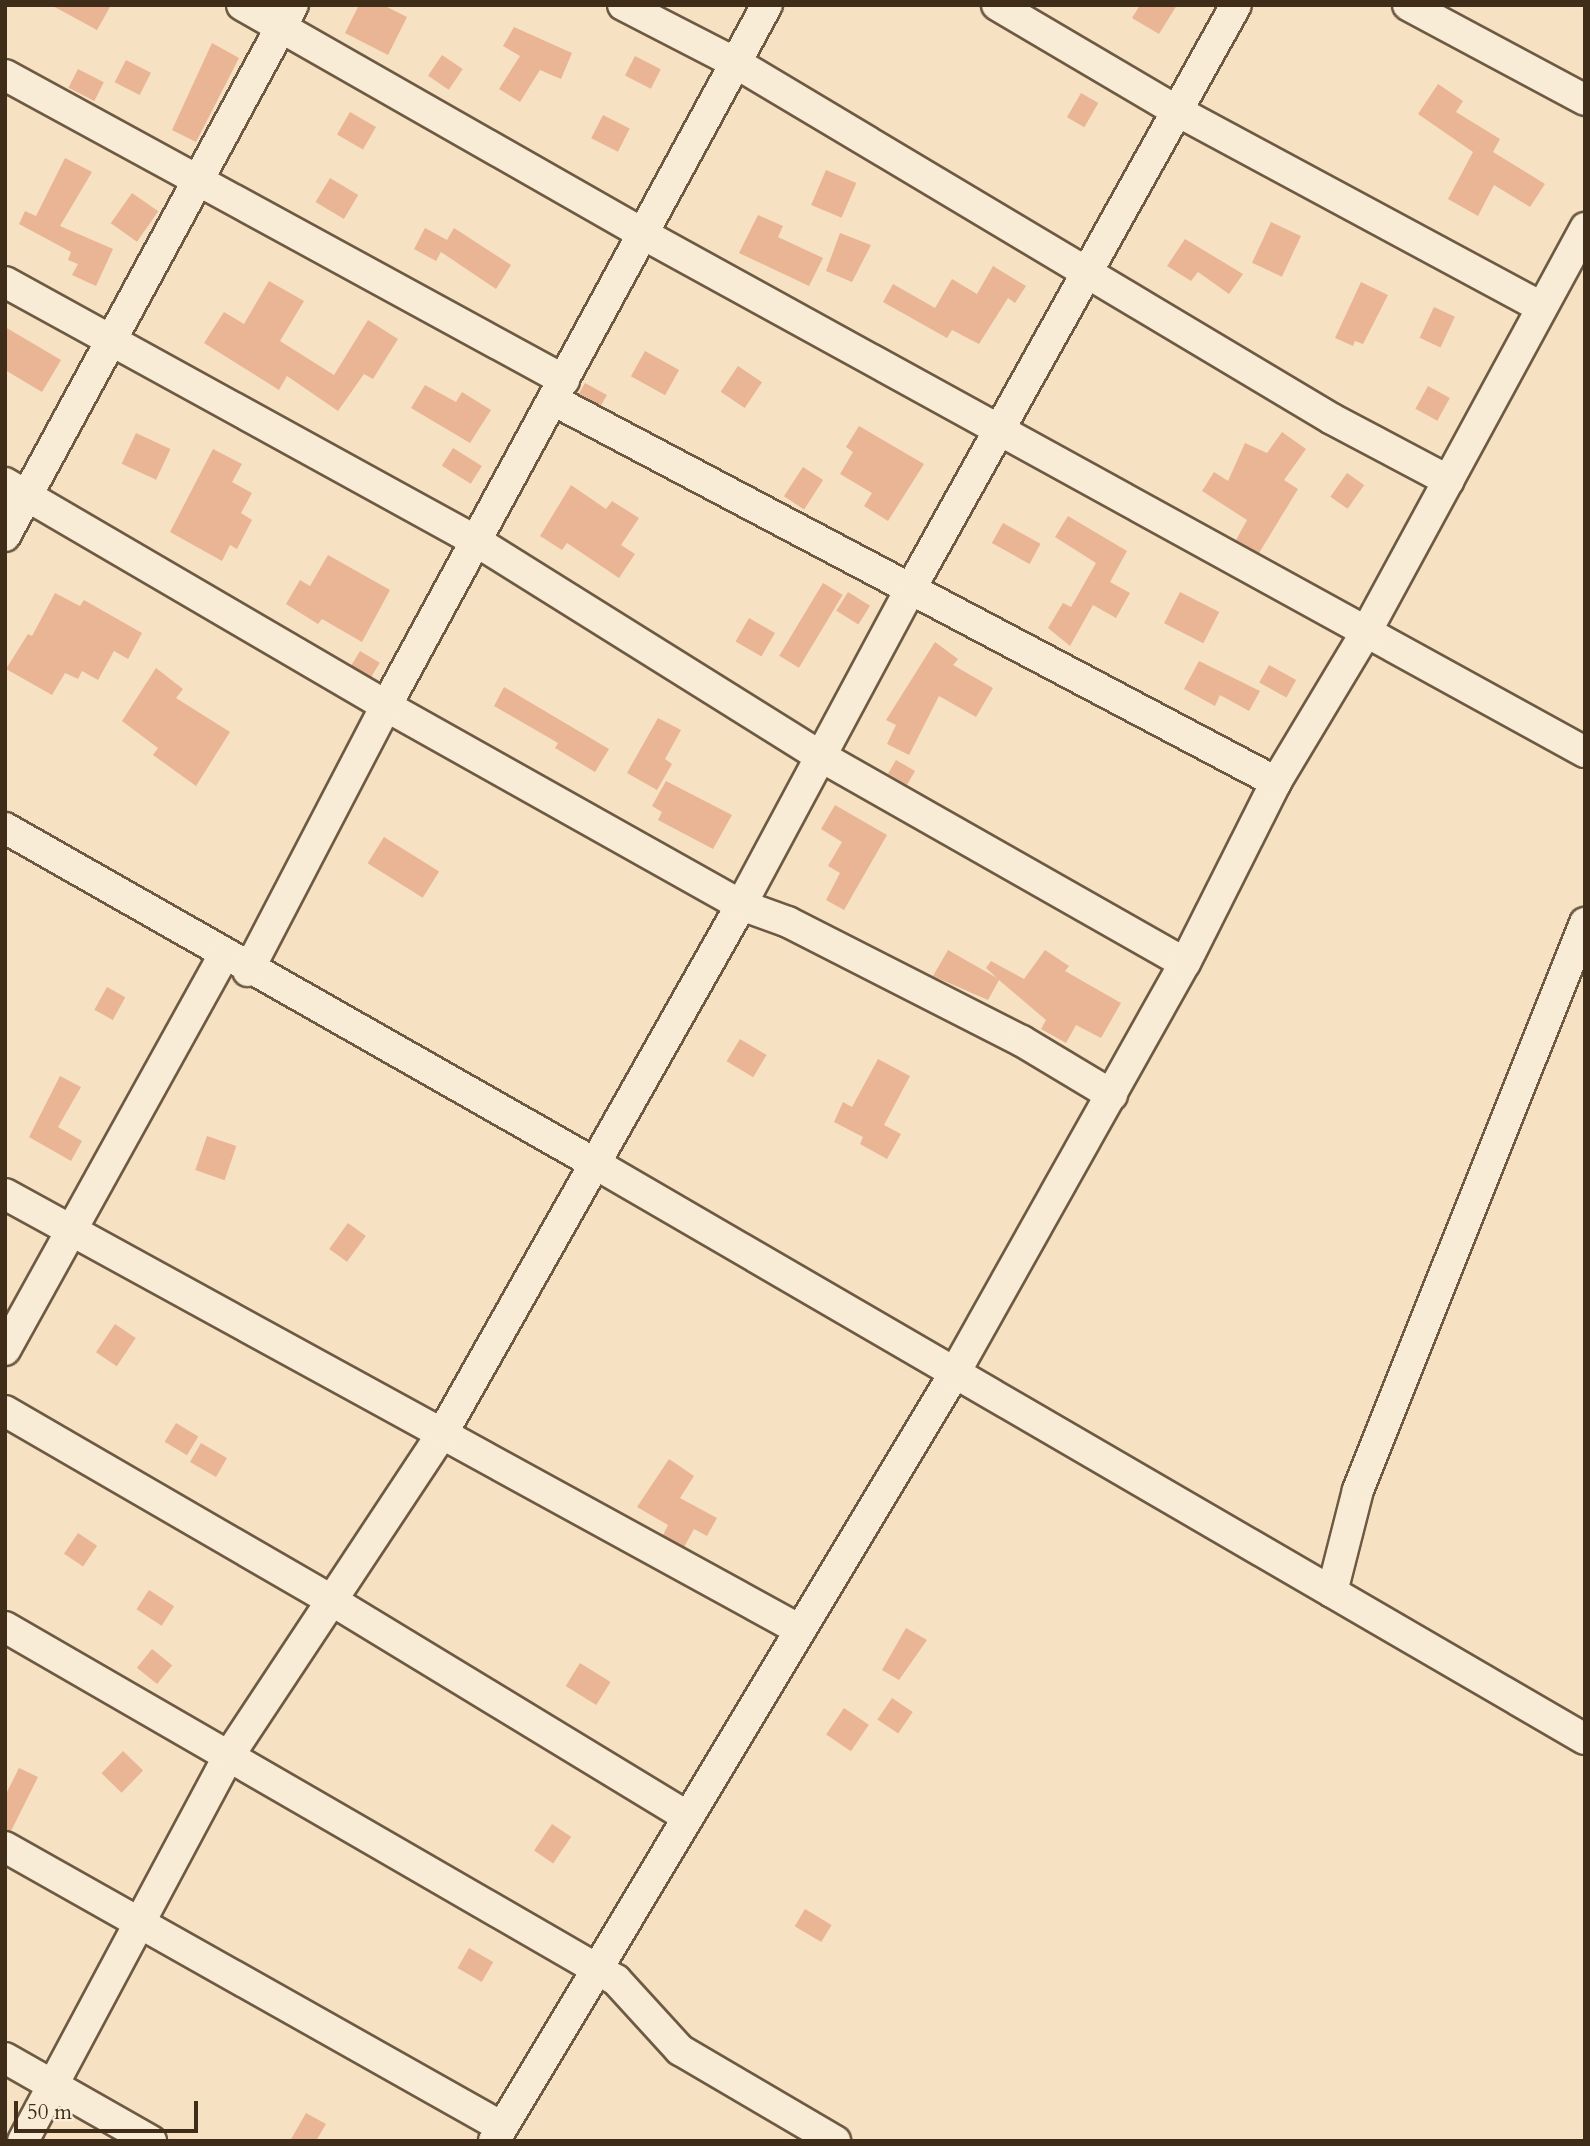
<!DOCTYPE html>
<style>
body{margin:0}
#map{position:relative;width:1590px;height:2146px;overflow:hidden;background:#f6e1c2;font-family:Cardo,serif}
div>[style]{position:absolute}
.building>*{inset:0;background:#eab595;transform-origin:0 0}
.roads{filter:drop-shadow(2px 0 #6e5a43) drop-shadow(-2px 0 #6e5a43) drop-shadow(0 2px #6e5a43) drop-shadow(0 -2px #6e5a43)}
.minor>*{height:30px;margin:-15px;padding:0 15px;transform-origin:15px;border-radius:15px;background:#f9ecd7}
span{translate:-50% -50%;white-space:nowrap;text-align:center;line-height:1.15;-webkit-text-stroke:5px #f9ecd7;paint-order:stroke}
.frame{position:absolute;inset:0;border:7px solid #402d19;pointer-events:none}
.scale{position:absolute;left:14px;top:2101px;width:184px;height:32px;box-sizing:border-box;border:4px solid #402d19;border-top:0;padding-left:9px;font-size:21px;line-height:24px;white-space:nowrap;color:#402d19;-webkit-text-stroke:5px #f9ecd7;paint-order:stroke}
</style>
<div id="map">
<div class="building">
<i style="clip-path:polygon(51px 5px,111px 5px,97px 30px)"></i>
<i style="clip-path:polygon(359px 5px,383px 5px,407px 17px,388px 55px,345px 33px)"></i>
<i style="clip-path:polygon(1140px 5px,1177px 5px,1159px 34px,1132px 18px)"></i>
<i style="clip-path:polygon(514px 27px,572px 53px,561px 79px,540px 70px,520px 102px,499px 89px,520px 56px,503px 46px)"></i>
<i style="clip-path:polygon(212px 43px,239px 58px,196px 142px,172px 130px)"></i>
<i style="left:442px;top:55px;width:25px;height:25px;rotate:34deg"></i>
<i style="left:635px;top:56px;width:29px;height:22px;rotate:27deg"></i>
<i style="left:126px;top:60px;width:28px;height:25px;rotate:27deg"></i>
<i style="left:78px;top:69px;width:29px;height:21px;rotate:27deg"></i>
<i style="clip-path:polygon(1438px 84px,1463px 101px,1456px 112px,1500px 139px,1493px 152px,1545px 184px,1530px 207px,1494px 185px,1478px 216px,1448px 199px,1473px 152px,1418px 114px)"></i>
<i style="left:1081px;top:93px;width:20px;height:28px;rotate:30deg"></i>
<i style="left:350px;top:112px;width:30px;height:26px;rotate:30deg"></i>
<i style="left:603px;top:115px;width:30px;height:26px;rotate:27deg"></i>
<i style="clip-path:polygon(65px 158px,92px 172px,60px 226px,113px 249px,96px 286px,72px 275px,78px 264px,68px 260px,71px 252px,19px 224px,25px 211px,36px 216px)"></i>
<i style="left:826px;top:170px;width:33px;height:38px;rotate:23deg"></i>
<i style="left:330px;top:178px;width:33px;height:28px;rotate:31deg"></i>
<i style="left:132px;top:193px;width:32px;height:37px;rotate:35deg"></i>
<i style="clip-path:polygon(758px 215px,783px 226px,778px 237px,823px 258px,809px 286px,739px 253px)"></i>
<i style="left:1271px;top:222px;width:33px;height:45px;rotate:25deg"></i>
<i style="clip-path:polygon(425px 228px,447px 240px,454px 228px,511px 265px,496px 289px,441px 252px,436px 261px,414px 249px)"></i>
<i style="clip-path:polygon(840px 233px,871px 245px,852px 282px,826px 271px)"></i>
<i style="clip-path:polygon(1185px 239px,1243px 274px,1229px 294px,1198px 272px,1191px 281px,1167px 266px)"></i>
<i style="clip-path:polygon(993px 266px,1026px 286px,1015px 303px,1008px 298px,979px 344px,952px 330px,947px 338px,883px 302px,893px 284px,935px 308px,952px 279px,977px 294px)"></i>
<i style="clip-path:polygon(269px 281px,304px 301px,280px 341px,334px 375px,368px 320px,398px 339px,373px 379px,364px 374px,338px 411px,287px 376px,279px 390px,204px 343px,224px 312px,244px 324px)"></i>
<i style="clip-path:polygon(1361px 282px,1388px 295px,1363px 344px,1355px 341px,1353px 346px,1335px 338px)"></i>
<i style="left:1434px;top:307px;width:23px;height:34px;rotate:25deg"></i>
<i style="clip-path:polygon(5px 327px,61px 360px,42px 392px,5px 370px)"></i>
<i style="left:645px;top:351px;width:39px;height:29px;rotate:29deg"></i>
<i style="left:738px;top:366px;width:29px;height:31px;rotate:34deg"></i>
<i style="left:585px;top:383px;width:25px;height:13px;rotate:29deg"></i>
<i style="clip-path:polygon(425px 385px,456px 402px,462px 392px,491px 410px,470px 443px,411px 408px)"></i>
<i style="left:1428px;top:386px;width:25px;height:26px;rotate:29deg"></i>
<i style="clip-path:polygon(859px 426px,924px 464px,888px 521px,864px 506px,872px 493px,840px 474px,853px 452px,846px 447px)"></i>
<i style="clip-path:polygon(1282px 432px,1306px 449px,1284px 480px,1298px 489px,1259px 553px,1236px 540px,1247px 520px,1202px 491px,1214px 472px,1228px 481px,1245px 443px,1267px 453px)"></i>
<i style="left:136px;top:433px;width:38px;height:34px;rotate:25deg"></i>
<i style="left:453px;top:448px;width:34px;height:21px;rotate:32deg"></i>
<i style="clip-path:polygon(213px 449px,242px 464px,232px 482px,252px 493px,241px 513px,252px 520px,237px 549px,230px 545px,222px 561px,170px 532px)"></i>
<i style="left:803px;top:467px;width:24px;height:35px;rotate:33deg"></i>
<i style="left:1347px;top:473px;width:21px;height:29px;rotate:35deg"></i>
<i style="clip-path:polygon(571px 485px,606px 509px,612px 501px,639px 518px,621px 545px,635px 554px,619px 578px,567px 543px,562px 550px,540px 536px)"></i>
<i style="clip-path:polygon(1068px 516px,1127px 551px,1110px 582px,1130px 593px,1116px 618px,1093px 605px,1070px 646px,1048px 628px,1063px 603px,1071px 607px,1096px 563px,1055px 537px)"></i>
<i style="left:1003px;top:523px;width:43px;height:23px;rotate:29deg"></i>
<i style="clip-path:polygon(328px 555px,390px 590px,362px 642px,322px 619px,318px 624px,286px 604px,300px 580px,310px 586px)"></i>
<i style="left:823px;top:583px;width:23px;height:85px;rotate:31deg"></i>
<i style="left:848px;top:592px;width:26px;height:22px;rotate:32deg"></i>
<i style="left:1180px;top:592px;width:44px;height:35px;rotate:27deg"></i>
<i style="clip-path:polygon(55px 593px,80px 606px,84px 600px,142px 633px,128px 659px,114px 651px,98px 680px,82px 671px,78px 679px,65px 673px,52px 695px,6px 669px,28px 634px,32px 636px)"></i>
<i style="left:749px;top:618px;width:30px;height:27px;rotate:30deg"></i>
<i style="clip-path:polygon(935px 642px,958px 659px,953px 665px,993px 688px,976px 717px,939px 696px,909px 755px,887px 744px,896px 725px,886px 720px)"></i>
<i style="left:360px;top:651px;width:23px;height:17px;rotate:31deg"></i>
<i style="clip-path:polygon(1199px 661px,1260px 691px,1249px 711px,1220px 695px,1215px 706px,1184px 689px)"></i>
<i style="left:1269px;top:665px;width:31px;height:20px;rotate:29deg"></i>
<i style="clip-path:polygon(156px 668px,183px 689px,176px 698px,230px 732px,196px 786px,153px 755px,158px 748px,122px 721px)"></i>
<i style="clip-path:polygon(504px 687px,609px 749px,595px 772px,555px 748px,558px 743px,494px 706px)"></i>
<i style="clip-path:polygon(658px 718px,681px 730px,665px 759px,672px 764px,657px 790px,627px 773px)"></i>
<i style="left:896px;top:760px;width:22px;height:16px;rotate:30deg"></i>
<i style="clip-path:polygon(666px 781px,732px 815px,713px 849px,658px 820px,662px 812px,652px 806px)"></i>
<i style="clip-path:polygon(835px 805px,887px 835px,844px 910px,826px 900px,840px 873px,828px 866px,842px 842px,821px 829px)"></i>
<i style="left:384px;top:837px;width:65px;height:31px;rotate:32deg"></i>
<i style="clip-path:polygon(948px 950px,997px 978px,986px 968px,991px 961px,1024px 979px,1045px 950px,1069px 966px,1065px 971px,1121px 1003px,1101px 1038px,1076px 1025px,1066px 1043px,1041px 1029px,1046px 1020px,999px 980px,988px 1000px,933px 976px)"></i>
<i style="left:107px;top:987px;width:21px;height:26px;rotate:29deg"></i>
<i style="left:740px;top:1039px;width:31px;height:26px;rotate:31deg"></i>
<i style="clip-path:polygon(878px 1059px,910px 1076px,884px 1125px,901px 1134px,887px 1159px,860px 1144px,863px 1137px,834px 1122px,843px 1102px,852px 1107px)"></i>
<i style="clip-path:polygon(60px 1076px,81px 1087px,58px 1127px,82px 1141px,71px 1161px,29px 1137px)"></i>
<i style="left:207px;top:1136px;width:31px;height:36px;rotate:19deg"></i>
<i style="left:348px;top:1223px;width:22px;height:32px;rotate:36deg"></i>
<i style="left:115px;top:1324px;width:25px;height:34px;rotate:34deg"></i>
<i style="left:176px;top:1423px;width:26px;height:22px;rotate:31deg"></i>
<i style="left:201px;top:1443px;width:30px;height:22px;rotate:30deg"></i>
<i style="clip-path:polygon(669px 1459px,694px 1476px,680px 1498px,717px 1518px,707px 1536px,694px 1529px,684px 1547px,663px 1535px,668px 1525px,637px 1507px)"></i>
<i style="left:78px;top:1533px;width:23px;height:25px;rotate:34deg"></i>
<i style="left:149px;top:1590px;width:30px;height:23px;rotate:33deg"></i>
<i style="clip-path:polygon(906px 1628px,927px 1640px,899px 1680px,882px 1670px)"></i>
<i style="left:152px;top:1649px;width:26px;height:24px;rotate:39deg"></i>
<i style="left:580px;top:1663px;width:36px;height:27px;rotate:32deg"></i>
<i style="left:892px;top:1698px;width:25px;height:26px;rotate:34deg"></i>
<i style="left:844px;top:1708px;width:30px;height:32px;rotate:34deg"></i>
<i style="left:123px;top:1751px;width:28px;height:31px;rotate:44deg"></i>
<i style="clip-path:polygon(19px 1768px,38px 1777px,11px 1831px,5px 1830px,5px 1796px)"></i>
<i style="left:552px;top:1824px;width:23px;height:32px;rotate:34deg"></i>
<i style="left:805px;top:1909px;width:31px;height:20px;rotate:31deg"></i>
<i style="left:469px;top:1948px;width:28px;height:23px;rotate:30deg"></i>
<i style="clip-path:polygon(306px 2113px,326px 2124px,316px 2141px,290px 2141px)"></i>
</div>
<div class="roads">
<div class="minor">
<i style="left:242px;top:5px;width:462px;rotate:29.7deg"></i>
<i style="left:643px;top:234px;width:1075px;rotate:28.81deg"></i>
<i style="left:623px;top:5px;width:127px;rotate:27.2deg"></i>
<i style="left:736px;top:63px;width:694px;rotate:30.85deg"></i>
<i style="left:1332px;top:419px;width:132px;rotate:27.9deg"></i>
<i style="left:997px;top:5px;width:211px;rotate:30.5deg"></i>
<i style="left:1179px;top:112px;width:411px;rotate:28.3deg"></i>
<i style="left:1408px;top:5px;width:201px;rotate:28.2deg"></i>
<i style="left:5px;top:75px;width:637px;rotate:28.62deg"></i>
<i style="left:5px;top:282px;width:538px;rotate:28.81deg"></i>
<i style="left:476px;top:541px;width:408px;rotate:32deg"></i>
<i style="left:822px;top:757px;width:417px;rotate:29.6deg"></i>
<i style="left:553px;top:400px;width:818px;rotate:27.85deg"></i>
<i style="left:5px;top:483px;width:441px;rotate:30.3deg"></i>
<i style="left:386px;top:706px;width:407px;rotate:29.3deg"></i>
<i style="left:741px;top:905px;width:50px;rotate:19.9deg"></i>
<i style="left:788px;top:922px;width:263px;rotate:27deg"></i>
<i style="left:1022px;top:1041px;width:105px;rotate:31deg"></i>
<i style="left:5px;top:536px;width:604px;rotate:-61.53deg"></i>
<i style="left:5px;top:828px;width:678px;rotate:29.63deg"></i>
<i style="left:594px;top:1163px;width:1146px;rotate:30.17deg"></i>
<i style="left:248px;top:971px;width:299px;rotate:-62.5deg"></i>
<i style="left:386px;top:706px;width:798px;rotate:-61.48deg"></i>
<i style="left:5px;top:1194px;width:907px;rotate:28.74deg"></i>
<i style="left:5px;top:1350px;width:450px;rotate:-61deg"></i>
<i style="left:5px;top:1411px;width:377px;rotate:30.1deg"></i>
<i style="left:331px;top:1600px;width:418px;rotate:31.3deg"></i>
<i style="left:1332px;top:1592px;width:105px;rotate:-75.7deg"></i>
<i style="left:1358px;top:1490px;width:611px;rotate:-68.18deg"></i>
<i style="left:5px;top:1627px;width:706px;rotate:30.02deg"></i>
<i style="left:616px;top:1980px;width:95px;rotate:47.6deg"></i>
<i style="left:680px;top:2050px;width:180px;rotate:30.4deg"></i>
<i style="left:5px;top:1847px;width:570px;rotate:29.4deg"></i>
<i style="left:5px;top:2058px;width:168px;rotate:29.6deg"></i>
<i style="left:23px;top:2141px;width:439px;rotate:-61.9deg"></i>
<i style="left:230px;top:1754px;width:384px;rotate:-56.5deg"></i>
<i style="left:442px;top:1434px;width:608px;rotate:-60.52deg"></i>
<i style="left:741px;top:905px;width:360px;rotate:-61.8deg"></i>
<i style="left:911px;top:588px;width:667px;rotate:-60.86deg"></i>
<i style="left:494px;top:2141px;width:894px;rotate:-59.05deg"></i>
<i style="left:954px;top:1374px;width:471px;rotate:-60.7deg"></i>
<i style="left:1185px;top:963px;width:203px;rotate:-63.3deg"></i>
<i style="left:1276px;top:782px;width:175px;rotate:-59deg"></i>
<i style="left:1366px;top:632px;width:460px;rotate:-61.5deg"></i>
</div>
</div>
<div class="frame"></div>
<div class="scale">50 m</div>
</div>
